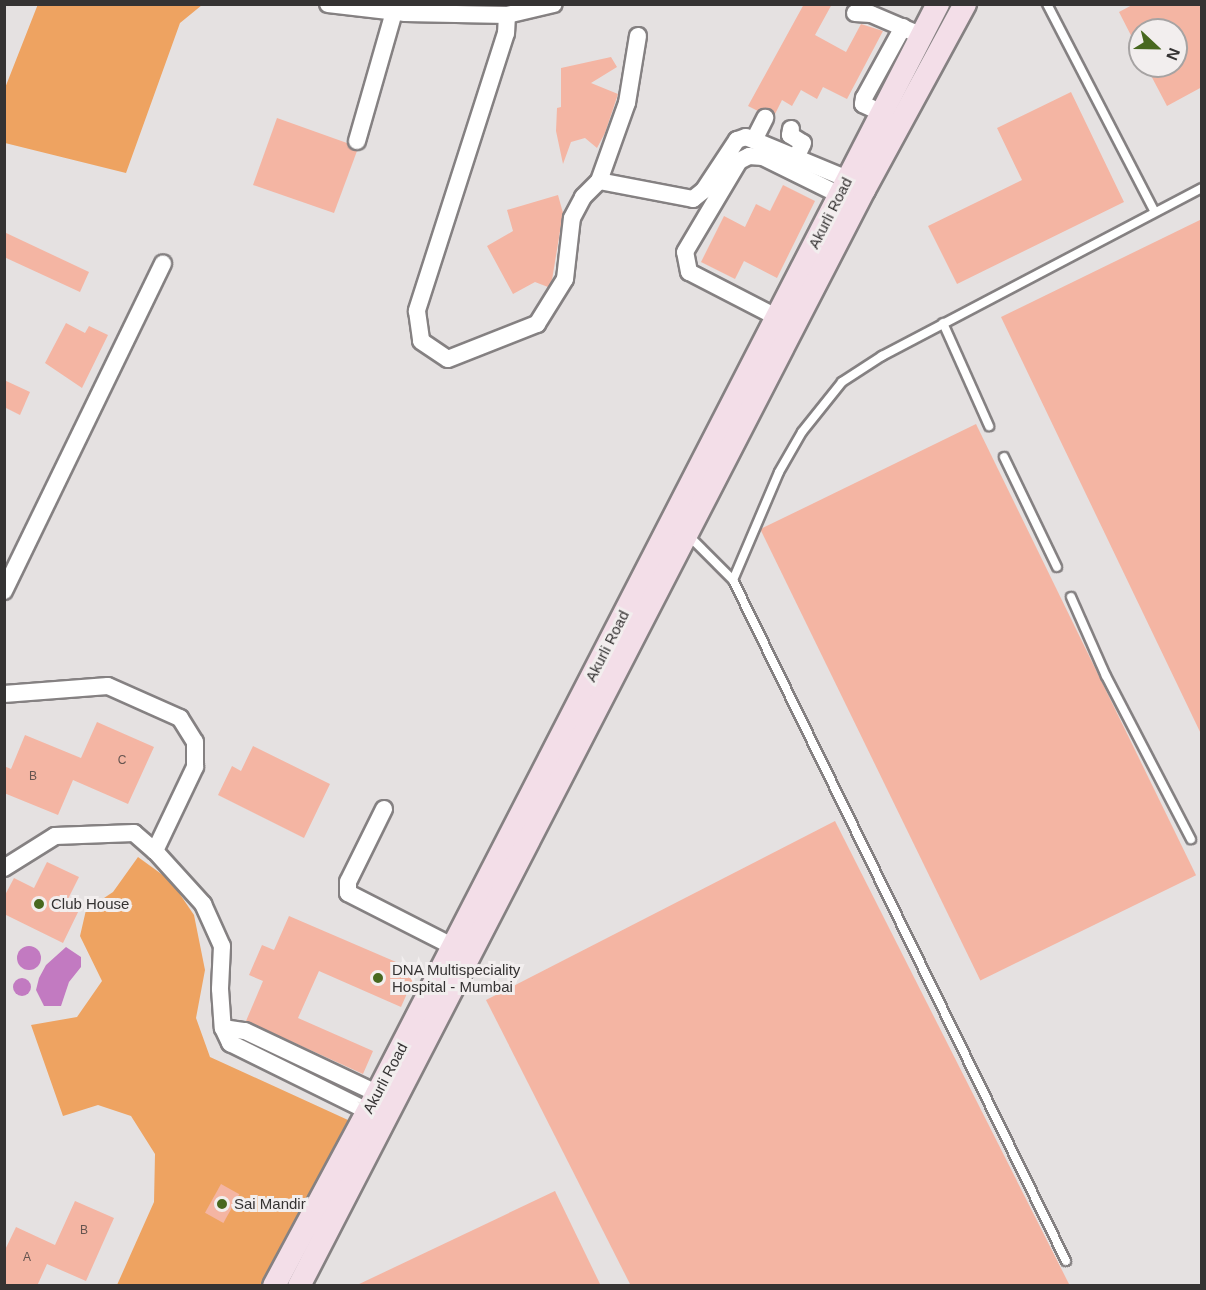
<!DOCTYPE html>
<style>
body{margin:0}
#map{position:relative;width:1206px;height:1290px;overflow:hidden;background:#e5e1e1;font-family:Arial,sans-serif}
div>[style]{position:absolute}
.green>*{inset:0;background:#eea361}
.water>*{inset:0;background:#c27ac1}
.round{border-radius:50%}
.building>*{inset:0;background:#f4b5a3;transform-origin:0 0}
.roads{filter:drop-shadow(2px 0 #858182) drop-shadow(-2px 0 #858182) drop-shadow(0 2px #858182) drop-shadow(0 -2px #858182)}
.lane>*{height:8px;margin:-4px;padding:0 4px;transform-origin:4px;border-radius:4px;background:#fff}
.street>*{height:16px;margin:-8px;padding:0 8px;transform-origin:8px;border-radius:8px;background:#fff}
.secondary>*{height:22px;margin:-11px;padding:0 11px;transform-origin:11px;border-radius:11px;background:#f3dee8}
.dots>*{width:16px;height:16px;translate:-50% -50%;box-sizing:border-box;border:3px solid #f2eeee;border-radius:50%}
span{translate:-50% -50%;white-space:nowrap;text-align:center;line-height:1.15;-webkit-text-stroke:6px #f2eeee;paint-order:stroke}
.number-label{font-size:12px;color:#65544f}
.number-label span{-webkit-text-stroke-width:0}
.street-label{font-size:15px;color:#353333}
.poi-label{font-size:15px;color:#353333}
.left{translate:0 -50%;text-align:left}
.frame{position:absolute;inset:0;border:6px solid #353333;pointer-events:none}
.north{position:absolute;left:1128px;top:18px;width:60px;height:60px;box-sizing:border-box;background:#f2eeee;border:2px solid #a6a3a3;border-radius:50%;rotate:112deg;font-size:16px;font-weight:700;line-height:24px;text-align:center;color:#353333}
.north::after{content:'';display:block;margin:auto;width:21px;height:27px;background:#48681f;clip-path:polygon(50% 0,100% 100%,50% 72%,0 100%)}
</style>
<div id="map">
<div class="green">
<i style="clip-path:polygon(38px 4px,202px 5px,180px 23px,126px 173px,5px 143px,5px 88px)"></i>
<i style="clip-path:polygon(138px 857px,171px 881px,194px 915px,205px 970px,196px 1018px,210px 1057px,348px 1120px,262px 1285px,117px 1285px,154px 1202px,155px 1154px,131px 1116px,98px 1105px,63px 1116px,31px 1025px,77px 1017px,102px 981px,80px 936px,86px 910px,113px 892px)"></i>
</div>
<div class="water">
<i class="round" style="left:17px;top:946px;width:24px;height:24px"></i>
<i style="clip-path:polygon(66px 947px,81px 957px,81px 967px,69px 982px,61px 1006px,44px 1006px,36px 990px,39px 978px,46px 965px)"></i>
<i class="round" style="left:13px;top:978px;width:18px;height:18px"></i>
</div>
<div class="building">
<i style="clip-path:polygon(804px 4px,832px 4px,815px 35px,846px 52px,861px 24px,883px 31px,847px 99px,823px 87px,817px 99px,801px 90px,792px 106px,782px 100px,775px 114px,769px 108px,758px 111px,748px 106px)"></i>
<i style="clip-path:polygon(1134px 4px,1202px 4px,1202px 87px,1167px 106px,1146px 66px,1176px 66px,1176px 30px,1140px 30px,1140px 53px,1119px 12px)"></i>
<i style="clip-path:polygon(611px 57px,617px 67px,591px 83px,618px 94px,605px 133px,597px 148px,585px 138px,571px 142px,563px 164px,556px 131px,557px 108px,561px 107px,561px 68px)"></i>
<i style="clip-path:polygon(1071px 92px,1124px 202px,957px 284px,928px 226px,1022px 180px,997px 128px)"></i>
<i style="clip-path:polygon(277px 118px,347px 143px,357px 151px,334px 213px,253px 185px)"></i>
<i style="clip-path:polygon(783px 185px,815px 201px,777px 278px,744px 261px,735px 279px,701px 262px,724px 216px,745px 227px,756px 204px,770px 211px)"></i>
<i style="clip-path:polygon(558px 195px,563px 213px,552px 280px,548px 287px,535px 282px,513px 294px,487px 246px,513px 231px,507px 210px)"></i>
<i style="clip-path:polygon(1202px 219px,1202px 736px,1001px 317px)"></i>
<i style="clip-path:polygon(4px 232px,89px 272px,80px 292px,4px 257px)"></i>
<i style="clip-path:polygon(66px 323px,85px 333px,89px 326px,108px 335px,82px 388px,45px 363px)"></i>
<i style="clip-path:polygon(4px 380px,30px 392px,20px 415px,4px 407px)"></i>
<i style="left:976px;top:424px;width:502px;height:240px;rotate:64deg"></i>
<i style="clip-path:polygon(97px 722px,154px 747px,128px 804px,73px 780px,58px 815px,4px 793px,4px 766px,11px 769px,25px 735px,81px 758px)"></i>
<i style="clip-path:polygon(253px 746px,330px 784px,304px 838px,218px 795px,232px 766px,241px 771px)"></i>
<i style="clip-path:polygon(835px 821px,1070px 1286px,631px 1286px,486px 1000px)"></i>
<i style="clip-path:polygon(47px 862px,79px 877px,67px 901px,80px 908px,63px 943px,4px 914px,4px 897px,14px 878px,34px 888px)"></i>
<i style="clip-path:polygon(289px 916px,417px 971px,401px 1007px,319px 971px,298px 1018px,373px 1051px,363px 1074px,246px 1021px,263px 981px,249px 975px,262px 945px,274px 950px)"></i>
<i style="left:221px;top:1184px;width:21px;height:33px;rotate:29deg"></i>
<i style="clip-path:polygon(555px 1191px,601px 1286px,355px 1286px)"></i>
<i style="clip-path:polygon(75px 1201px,114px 1218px,86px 1281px,47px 1264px,37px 1286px,4px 1286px,4px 1252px,16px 1227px,55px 1245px)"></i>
</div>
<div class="roads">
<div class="lane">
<i style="left:1047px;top:4px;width:232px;rotate:62.6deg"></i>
<i style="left:943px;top:323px;width:113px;rotate:65.9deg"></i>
<i style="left:1004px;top:457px;width:122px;rotate:64.3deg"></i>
<i style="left:688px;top:535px;width:64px;rotate:45deg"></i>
<i style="left:733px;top:580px;width:758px;rotate:63.94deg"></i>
<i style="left:733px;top:580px;width:117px;rotate:-66.9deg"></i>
<i style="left:779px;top:472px;width:46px;rotate:-60.1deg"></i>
<i style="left:802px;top:432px;width:64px;rotate:-51.3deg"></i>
<i style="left:842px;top:382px;width:48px;rotate:-33deg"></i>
<i style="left:882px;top:356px;width:361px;rotate:-27.7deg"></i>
<i style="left:1071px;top:597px;width:86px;rotate:66.1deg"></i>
<i style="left:1106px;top:676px;width:184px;rotate:62.5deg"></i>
</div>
<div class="street">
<i style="left:328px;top:4px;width:78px;rotate:6.7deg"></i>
<i style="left:405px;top:13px;width:102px;rotate:1.1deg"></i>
<i style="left:507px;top:15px;width:48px;rotate:-13.2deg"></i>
<i style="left:855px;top:13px;width:16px;rotate:4deg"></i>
<i style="left:871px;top:14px;width:46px;rotate:23.2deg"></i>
<i style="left:507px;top:15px;width:18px;rotate:93deg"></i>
<i style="left:506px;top:33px;width:292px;rotate:107.8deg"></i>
<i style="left:417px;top:311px;width:30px;rotate:82deg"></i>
<i style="left:421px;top:341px;width:32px;rotate:34deg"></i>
<i style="left:448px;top:359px;width:96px;rotate:-21.5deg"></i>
<i style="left:537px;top:324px;width:53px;rotate:-58.1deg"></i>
<i style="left:565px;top:279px;width:61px;rotate:-83.5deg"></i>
<i style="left:572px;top:218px;width:24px;rotate:-62deg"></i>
<i style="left:583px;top:197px;width:23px;rotate:-45deg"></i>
<i style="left:599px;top:181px;width:83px;rotate:-70.3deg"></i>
<i style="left:627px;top:103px;width:68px;rotate:-80.7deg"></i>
<i style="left:882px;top:113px;width:21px;rotate:-155deg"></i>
<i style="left:863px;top:104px;width:6px;rotate:-81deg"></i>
<i style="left:864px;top:98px;width:81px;rotate:-61.2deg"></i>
<i style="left:791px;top:129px;width:6px;rotate:99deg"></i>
<i style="left:790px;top:135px;width:15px;rotate:32deg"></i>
<i style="left:803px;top:143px;width:14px;rotate:115deg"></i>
<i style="left:754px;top:140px;width:25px;rotate:-63deg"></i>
<i style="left:357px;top:141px;width:134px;rotate:-74deg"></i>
<i style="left:599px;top:181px;width:96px;rotate:10.8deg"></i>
<i style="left:693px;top:199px;width:14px;rotate:-39deg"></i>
<i style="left:704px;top:190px;width:60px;rotate:-56.6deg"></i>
<i style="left:737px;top:140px;width:9px;rotate:-18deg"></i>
<i style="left:746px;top:137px;width:120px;rotate:22.5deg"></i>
<i style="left:786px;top:322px;width:109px;rotate:-152.7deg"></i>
<i style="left:689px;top:272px;width:20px;rotate:-101deg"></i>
<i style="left:685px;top:252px;width:106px;rotate:-59.3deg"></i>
<i style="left:739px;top:161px;width:11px;rotate:-27deg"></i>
<i style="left:749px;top:156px;width:14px;rotate:4deg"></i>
<i style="left:763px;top:157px;width:86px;rotate:26.3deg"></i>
<i style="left:4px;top:591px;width:364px;rotate:-64.1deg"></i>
<i style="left:4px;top:694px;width:104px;rotate:-4.4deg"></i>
<i style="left:108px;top:686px;width:79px;rotate:24deg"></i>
<i style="left:180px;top:718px;width:28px;rotate:58deg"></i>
<i style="left:195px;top:742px;width:25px;rotate:90deg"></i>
<i style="left:195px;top:767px;width:93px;rotate:115.5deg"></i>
<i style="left:384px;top:809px;width:81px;rotate:116.3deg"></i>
<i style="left:348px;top:882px;width:11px;rotate:90deg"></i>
<i style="left:348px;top:893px;width:128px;rotate:27deg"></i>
<i style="left:4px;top:868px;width:60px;rotate:-32.1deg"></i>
<i style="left:55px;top:836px;width:79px;rotate:-2.2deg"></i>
<i style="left:134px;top:833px;width:28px;rotate:41deg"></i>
<i style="left:155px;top:851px;width:72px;rotate:47.8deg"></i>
<i style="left:203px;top:904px;width:46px;rotate:65.7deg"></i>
<i style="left:222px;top:946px;width:43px;rotate:92.7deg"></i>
<i style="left:220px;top:989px;width:39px;rotate:86deg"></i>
<i style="left:223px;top:1028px;width:17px;rotate:65deg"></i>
<i style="left:230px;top:1043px;width:165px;rotate:26.3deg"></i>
<i style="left:223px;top:1028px;width:22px;rotate:8deg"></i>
<i style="left:245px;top:1031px;width:157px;rotate:25.3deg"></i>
</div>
<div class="secondary">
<i style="left:274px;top:1286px;width:218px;rotate:-61.8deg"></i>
<i style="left:377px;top:1094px;width:1226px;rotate:-62.77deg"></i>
<i style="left:299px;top:1286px;width:1233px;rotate:-62.73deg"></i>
<i style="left:864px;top:190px;width:212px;rotate:-61.5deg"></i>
</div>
</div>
<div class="dots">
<i style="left:39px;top:904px;background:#48681f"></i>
<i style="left:378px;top:978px;background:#48681f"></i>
<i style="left:222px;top:1204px;background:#48681f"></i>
</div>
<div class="number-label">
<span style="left:122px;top:761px">C</span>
<span style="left:33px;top:777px">B</span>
<span style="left:84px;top:1231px">B</span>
<span style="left:27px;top:1258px">A</span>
</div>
<div class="street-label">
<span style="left:830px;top:213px;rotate:-63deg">Akurli Road</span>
<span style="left:607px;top:646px;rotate:-63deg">Akurli Road</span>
<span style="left:385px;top:1078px;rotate:-62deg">Akurli Road</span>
</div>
<div class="poi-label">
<span class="left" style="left:51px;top:904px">Club House</span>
<span class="left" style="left:392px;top:978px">DNA Multispeciality<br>Hospital - Mumbai</span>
<span class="left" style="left:234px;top:1204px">Sai Mandir</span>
</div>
<div class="frame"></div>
<div class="north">N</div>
</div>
